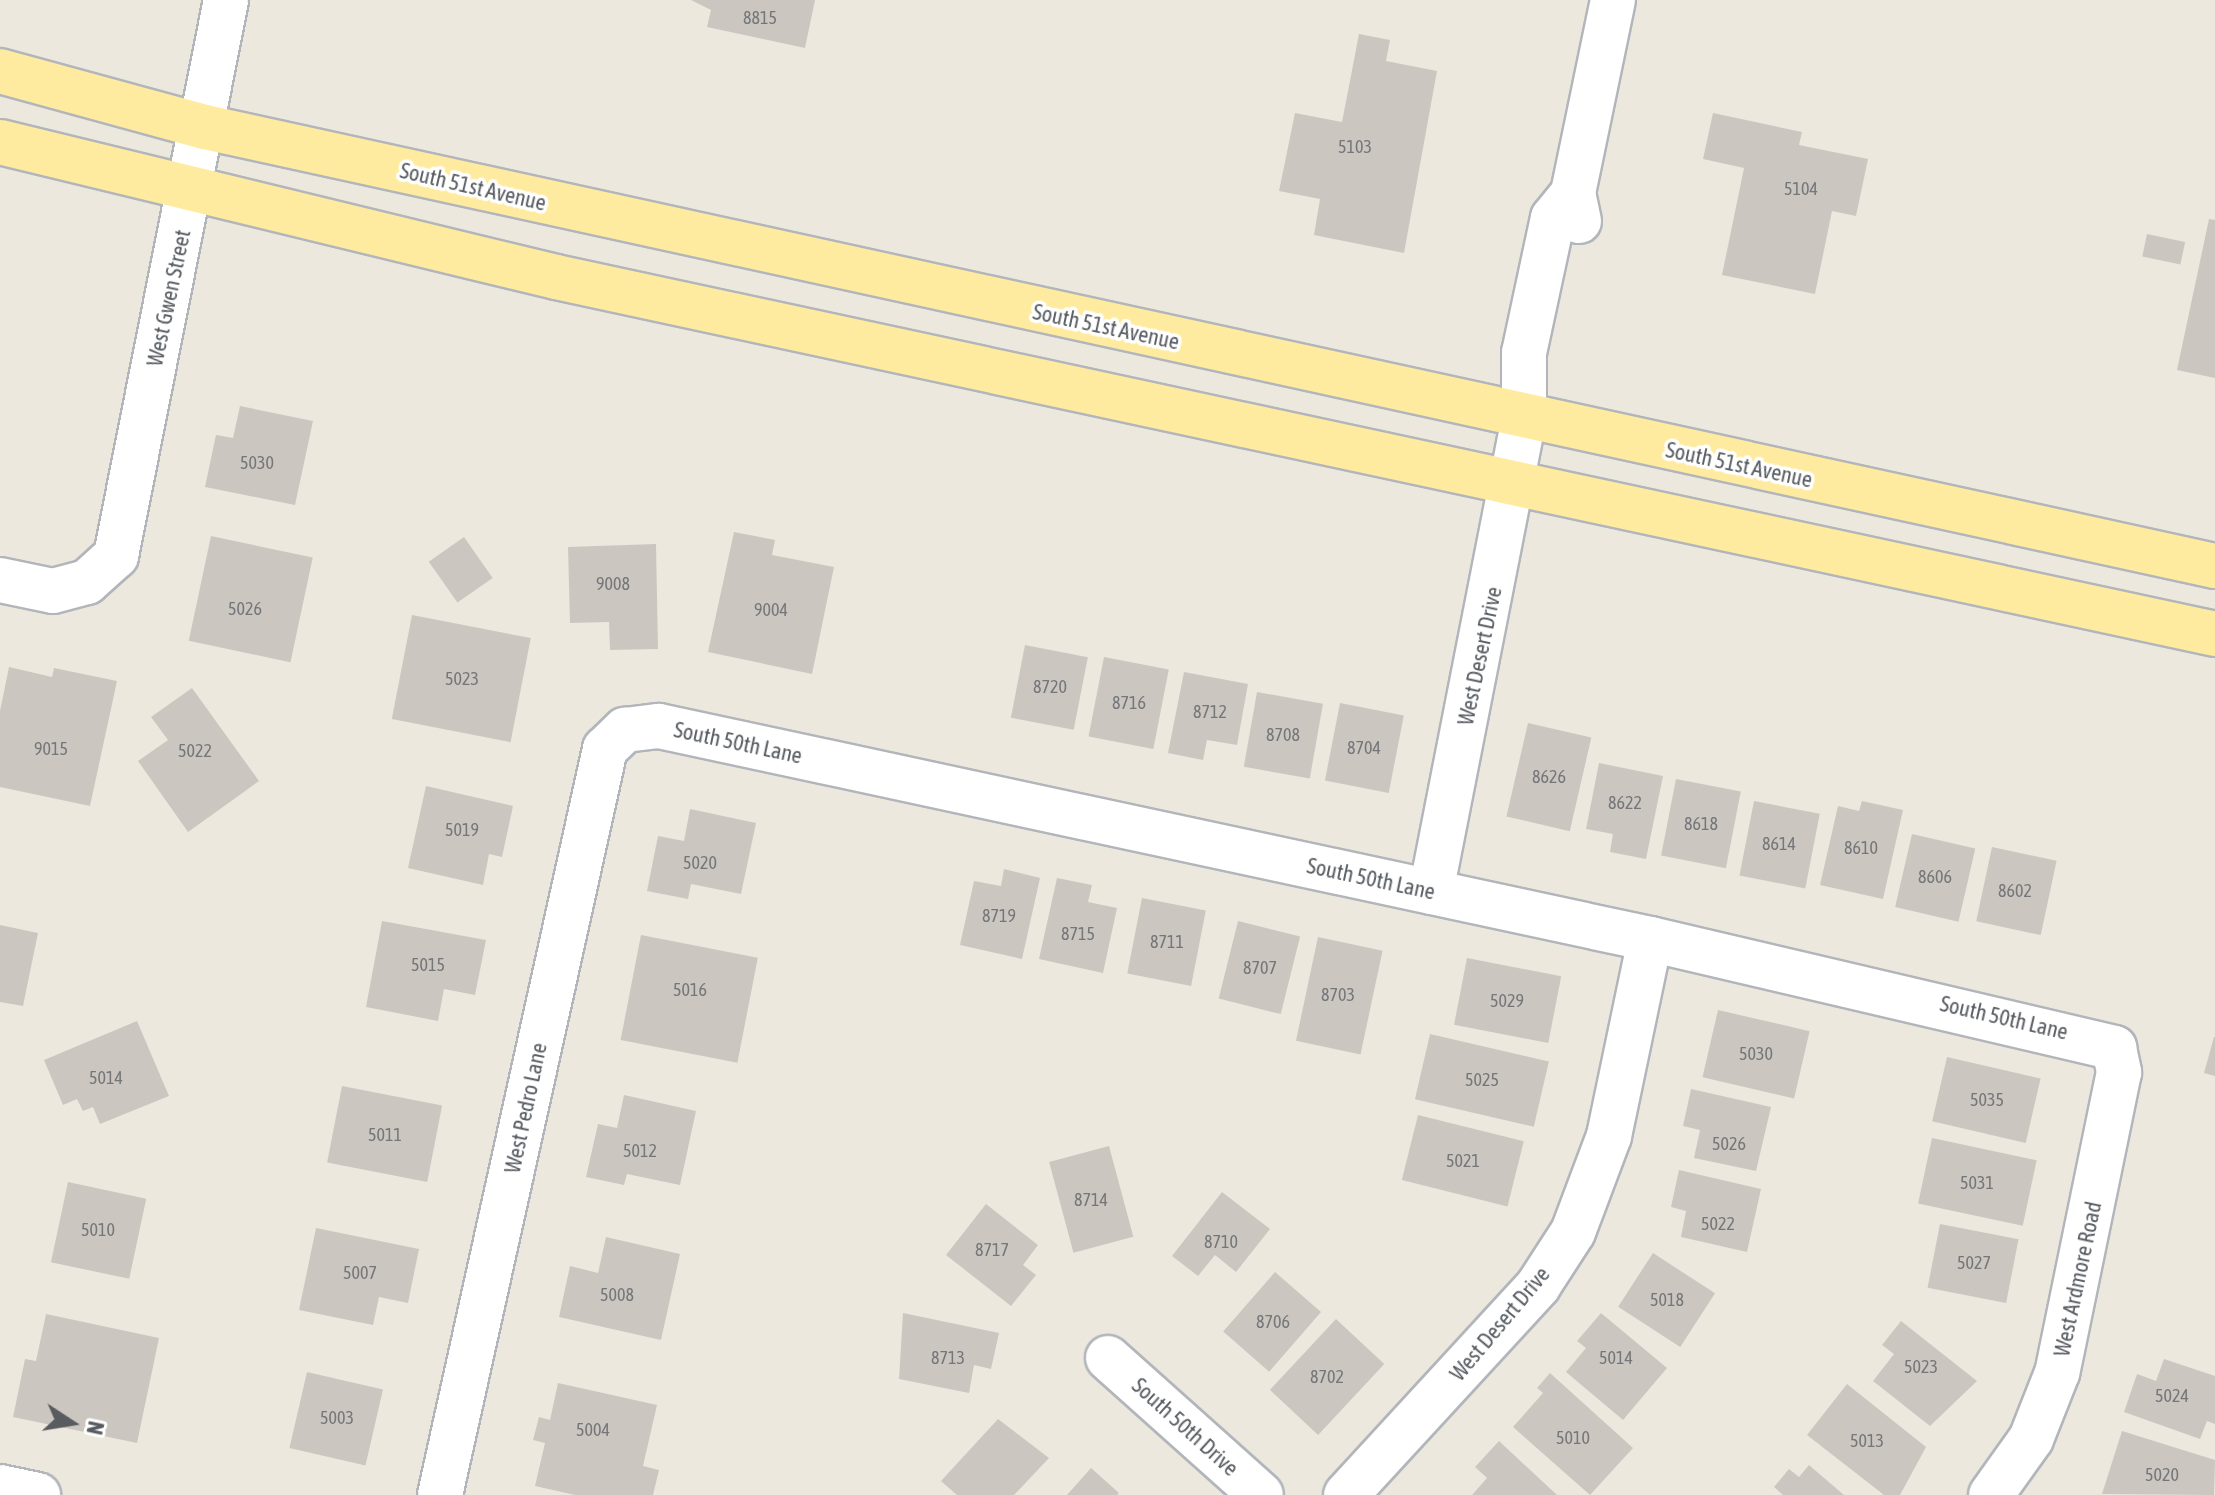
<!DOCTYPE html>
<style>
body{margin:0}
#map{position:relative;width:2215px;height:1495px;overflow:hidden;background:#ece8de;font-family:"Asap Condensed",sans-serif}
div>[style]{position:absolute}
.building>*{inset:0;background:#ccc6c0;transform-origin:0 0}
.roads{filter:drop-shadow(2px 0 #b2b6bb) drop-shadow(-2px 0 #b2b6bb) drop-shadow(0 2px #b2b6bb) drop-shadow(0 -2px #b2b6bb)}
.minor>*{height:44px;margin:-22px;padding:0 22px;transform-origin:22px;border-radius:22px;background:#fff}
.major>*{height:44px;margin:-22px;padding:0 22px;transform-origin:22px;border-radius:22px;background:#ffeba0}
span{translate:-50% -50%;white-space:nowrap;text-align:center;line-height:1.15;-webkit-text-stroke:7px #fff;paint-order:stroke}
.number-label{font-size:18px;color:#757679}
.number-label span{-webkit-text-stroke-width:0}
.street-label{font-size:22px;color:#585c61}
.north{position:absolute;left:32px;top:1383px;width:80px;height:80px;-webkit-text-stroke:6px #fff;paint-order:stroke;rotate:102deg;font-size:22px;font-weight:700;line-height:32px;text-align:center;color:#585c61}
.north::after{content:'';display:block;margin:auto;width:28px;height:36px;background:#585c61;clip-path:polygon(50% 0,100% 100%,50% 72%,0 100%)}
</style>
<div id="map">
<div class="building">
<i style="clip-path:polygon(691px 0,815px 0,805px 48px,707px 27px,711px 10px)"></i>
<i style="clip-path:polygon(1359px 34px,1390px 40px,1386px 61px,1437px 71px,1404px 253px,1314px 235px,1320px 199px,1279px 191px,1295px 113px,1342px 122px)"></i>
<i style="clip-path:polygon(1713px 113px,1802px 132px,1799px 145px,1868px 159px,1856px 216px,1832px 211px,1815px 294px,1722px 275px,1744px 168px,1703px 159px)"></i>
<i style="clip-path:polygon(2209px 219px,2215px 220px,2215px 378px,2177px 370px)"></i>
<i style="left:2147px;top:234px;width:39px;height:23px;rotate:12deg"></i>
<i style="clip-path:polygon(240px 406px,313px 421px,295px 505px,205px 487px,216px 435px,233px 438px)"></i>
<i style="clip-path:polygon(734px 532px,775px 540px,772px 555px,834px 567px,812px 674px,708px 652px)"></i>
<i style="left:211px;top:536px;width:104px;height:107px;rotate:12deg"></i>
<i style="left:464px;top:537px;width:50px;height:43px;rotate:55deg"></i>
<i style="clip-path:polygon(656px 544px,658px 649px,610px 650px,609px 622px,570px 623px,568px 547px)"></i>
<i style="left:412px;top:615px;width:121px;height:106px;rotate:11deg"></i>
<i style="left:1025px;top:645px;width:64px;height:74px;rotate:11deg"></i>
<i style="left:1104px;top:657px;width:66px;height:81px;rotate:11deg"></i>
<i style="clip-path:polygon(9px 667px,52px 677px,54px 668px,117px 681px,90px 806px,0 787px,0 711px)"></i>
<i style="clip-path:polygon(1184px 672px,1248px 684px,1237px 745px,1207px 740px,1203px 760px,1168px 753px)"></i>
<i style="clip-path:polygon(192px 688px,259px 781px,188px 832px,138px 761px,168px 740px,151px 717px)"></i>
<i style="left:1257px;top:692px;width:67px;height:76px;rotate:10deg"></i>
<i style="left:1340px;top:703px;width:65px;height:79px;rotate:11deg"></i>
<i style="left:1528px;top:723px;width:65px;height:96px;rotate:13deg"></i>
<i style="clip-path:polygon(1599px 763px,1663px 776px,1646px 859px,1610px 852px,1613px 834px,1586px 829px)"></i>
<i style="left:1676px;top:779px;width:66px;height:78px;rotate:11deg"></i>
<i style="clip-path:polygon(426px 786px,513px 806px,502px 857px,489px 854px,483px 885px,408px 868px)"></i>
<i style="left:1754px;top:801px;width:67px;height:76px;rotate:11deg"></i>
<i style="clip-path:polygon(1862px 801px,1903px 810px,1883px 899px,1820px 885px,1838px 806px,1859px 811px)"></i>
<i style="clip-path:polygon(690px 809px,756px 823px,741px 894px,691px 884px,688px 899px,647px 891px,658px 836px,684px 841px)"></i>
<i style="left:1912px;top:834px;width:65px;height:75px;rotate:13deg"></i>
<i style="left:1992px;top:847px;width:66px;height:76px;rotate:12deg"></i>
<i style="clip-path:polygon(1004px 869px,1040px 878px,1022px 959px,960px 945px,974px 881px,1001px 886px)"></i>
<i style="clip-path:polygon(1057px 878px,1092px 885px,1088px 902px,1117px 908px,1103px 973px,1039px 959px)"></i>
<i style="left:1142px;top:898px;width:65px;height:77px;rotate:11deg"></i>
<i style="clip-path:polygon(382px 921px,486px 940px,475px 995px,444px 989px,438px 1021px,366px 1007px)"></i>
<i style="left:1238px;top:921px;width:64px;height:80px;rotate:14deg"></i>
<i style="clip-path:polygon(0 925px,38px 933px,23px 1006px,0 1002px)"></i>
<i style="left:641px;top:935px;width:119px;height:107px;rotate:11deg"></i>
<i style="left:1318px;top:937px;width:66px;height:106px;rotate:12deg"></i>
<i style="left:1467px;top:958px;width:96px;height:68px;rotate:11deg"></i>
<i style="left:1718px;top:1010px;width:94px;height:69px;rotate:13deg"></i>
<i style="clip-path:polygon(137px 1021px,169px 1096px,100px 1124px,93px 1107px,83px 1111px,77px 1099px,63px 1105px,44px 1060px)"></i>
<i style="left:1430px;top:1034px;width:122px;height:67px;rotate:13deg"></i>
<i style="clip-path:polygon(2214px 1037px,2215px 1037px,2215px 1076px,2204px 1073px)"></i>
<i style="left:1947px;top:1057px;width:96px;height:66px;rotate:13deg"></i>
<i style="left:342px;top:1086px;width:102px;height:78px;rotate:11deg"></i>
<i style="clip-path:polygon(1691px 1089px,1771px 1107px,1756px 1171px,1694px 1158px,1700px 1130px,1683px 1126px)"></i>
<i style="clip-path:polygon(624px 1095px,696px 1111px,680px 1185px,627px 1174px,624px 1185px,586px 1177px,598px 1124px,617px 1128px)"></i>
<i style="left:1418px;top:1115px;width:109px;height:67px;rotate:14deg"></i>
<i style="left:1932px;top:1138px;width:107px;height:67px;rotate:12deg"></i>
<i style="left:1109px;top:1146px;width:94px;height:62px;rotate:75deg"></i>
<i style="clip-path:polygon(1679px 1170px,1761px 1189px,1747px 1252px,1681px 1237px,1686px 1211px,1671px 1207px)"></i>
<i style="left:68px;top:1182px;width:80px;height:82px;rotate:12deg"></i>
<i style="clip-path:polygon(1222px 1192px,1270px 1229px,1236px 1272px,1215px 1255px,1198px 1276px,1172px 1256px)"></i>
<i style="clip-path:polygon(986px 1204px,1038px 1245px,1023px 1265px,1036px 1275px,1011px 1306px,946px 1255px)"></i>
<i style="left:1940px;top:1224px;width:80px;height:65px;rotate:11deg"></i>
<i style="clip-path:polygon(316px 1228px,419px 1249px,408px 1303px,379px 1297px,373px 1325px,299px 1310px)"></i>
<i style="clip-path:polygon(606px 1237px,680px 1254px,661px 1340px,559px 1317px,570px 1266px,598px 1273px)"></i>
<i style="left:1653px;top:1253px;width:74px;height:64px;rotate:33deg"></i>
<i style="left:1275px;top:1272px;width:61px;height:79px;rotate:41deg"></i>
<i style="clip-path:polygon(903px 1313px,999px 1333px,991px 1369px,974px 1365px,969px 1393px,899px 1379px)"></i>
<i style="clip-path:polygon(1601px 1313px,1667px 1368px,1623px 1420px,1566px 1372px,1586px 1348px,1577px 1341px)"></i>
<i style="clip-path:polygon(46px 1314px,159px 1338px,137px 1443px,13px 1417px,25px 1359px,36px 1361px)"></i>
<i style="left:1336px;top:1319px;width:66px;height:97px;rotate:43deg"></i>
<i style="clip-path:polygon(1901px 1321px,1977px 1381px,1930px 1426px,1873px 1381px,1894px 1354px,1882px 1345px)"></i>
<i style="clip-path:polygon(2164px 1359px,2215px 1376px,2215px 1424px,2207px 1421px,2200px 1439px,2124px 1412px,2137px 1374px,2156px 1381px)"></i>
<i style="left:307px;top:1372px;width:78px;height:78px;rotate:13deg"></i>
<i style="clip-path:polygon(1550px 1373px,1633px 1448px,1590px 1495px,1513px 1427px,1543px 1393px,1537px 1388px)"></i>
<i style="clip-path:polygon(558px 1383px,657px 1405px,643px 1466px,659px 1470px,653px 1495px,575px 1495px,535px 1486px,545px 1443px,533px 1440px,539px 1417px,550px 1420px)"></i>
<i style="clip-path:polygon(1847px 1384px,1926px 1447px,1900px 1495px,1884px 1495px,1807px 1435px)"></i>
<i style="clip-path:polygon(998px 1419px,1049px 1458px,1014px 1495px,957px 1495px,941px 1481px)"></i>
<i style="clip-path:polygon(2122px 1431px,2215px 1460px,2214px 1495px,2102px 1494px)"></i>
<i style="clip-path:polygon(1499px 1441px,1557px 1495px,1472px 1495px,1487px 1478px,1475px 1467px)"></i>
<i style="clip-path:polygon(1809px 1465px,1844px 1495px,1783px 1495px,1774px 1487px,1789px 1469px,1799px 1477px)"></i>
<i style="clip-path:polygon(1091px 1468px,1119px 1493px,1117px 1495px,1067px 1495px)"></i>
</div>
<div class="roads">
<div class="minor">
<i style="left:1579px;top:221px;width:29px;rotate:-102deg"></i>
<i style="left:1573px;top:193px;width:197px;rotate:-78.3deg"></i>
<i style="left:0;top:580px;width:54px;rotate:11.7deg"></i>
<i style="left:53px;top:591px;width:35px;rotate:-15deg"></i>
<i style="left:87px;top:582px;width:39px;rotate:-42deg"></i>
<i style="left:116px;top:556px;width:567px;rotate:-78.81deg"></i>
<i style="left:1431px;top:892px;width:482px;rotate:-78.9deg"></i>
<i style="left:1524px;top:419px;width:66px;rotate:-90deg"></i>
<i style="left:1524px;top:353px;width:138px;rotate:-77.9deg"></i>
<i style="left:1553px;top:218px;width:32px;rotate:-51deg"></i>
<i style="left:1108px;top:1358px;width:205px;rotate:41.8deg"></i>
<i style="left:0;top:1487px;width:39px;rotate:12deg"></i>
<i style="left:440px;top:1495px;width:764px;rotate:-77.53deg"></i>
<i style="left:605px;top:749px;width:28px;rotate:-44deg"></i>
<i style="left:625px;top:730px;width:34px;rotate:-7deg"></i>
<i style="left:659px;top:726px;width:1014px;rotate:12.13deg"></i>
<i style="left:1650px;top:939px;width:477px;rotate:13.2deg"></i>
<i style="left:2114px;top:1048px;width:25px;rotate:78deg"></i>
<i style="left:2119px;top:1072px;width:307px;rotate:101.6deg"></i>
<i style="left:2057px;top:1373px;width:71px;rotate:111.5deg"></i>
<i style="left:2031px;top:1439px;width:69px;rotate:125.5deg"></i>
<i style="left:1346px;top:1495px;width:284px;rotate:-47.4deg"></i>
<i style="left:1538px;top:1286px;width:64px;rotate:-57.1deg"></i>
<i style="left:1573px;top:1232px;width:103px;rotate:-69.4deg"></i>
<i style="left:1609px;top:1136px;width:201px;rotate:-78.2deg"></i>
</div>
<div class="major">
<i style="left:0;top:71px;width:213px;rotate:15.3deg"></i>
<i style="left:205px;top:127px;width:2057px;rotate:12.32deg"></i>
<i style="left:0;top:142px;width:572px;rotate:13.65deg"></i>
<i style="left:556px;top:277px;width:1697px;rotate:12.14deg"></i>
</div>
</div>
<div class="number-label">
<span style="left:760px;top:18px">8815</span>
<span style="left:1355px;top:147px">5103</span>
<span style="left:1801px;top:189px">5104</span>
<span style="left:257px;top:463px">5030</span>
<span style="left:613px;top:584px">9008</span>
<span style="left:245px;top:609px">5026</span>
<span style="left:771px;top:610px">9004</span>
<span style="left:462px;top:679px">5023</span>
<span style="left:1050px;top:687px">8720</span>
<span style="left:1129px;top:703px">8716</span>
<span style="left:1210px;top:712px">8712</span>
<span style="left:1283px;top:735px">8708</span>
<span style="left:1364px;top:748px">8704</span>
<span style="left:51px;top:749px">9015</span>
<span style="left:195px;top:751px">5022</span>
<span style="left:1549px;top:777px">8626</span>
<span style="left:1625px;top:803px">8622</span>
<span style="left:1701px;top:824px">8618</span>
<span style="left:462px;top:830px">5019</span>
<span style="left:1779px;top:844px">8614</span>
<span style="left:1861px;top:848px">8610</span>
<span style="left:700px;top:863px">5020</span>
<span style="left:1935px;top:877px">8606</span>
<span style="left:2015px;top:891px">8602</span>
<span style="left:999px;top:916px">8719</span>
<span style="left:1078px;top:934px">8715</span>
<span style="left:1167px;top:942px">8711</span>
<span style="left:428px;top:965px">5015</span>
<span style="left:1260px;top:968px">8707</span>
<span style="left:690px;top:990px">5016</span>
<span style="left:1338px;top:995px">8703</span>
<span style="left:1507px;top:1001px">5029</span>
<span style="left:1756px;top:1054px">5030</span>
<span style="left:106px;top:1078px">5014</span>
<span style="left:1482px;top:1080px">5025</span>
<span style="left:1987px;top:1100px">5035</span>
<span style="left:385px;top:1135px">5011</span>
<span style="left:1729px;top:1144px">5026</span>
<span style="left:640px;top:1151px">5012</span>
<span style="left:1463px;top:1161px">5021</span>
<span style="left:1977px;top:1183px">5031</span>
<span style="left:1091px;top:1200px">8714</span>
<span style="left:1718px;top:1224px">5022</span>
<span style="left:98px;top:1230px">5010</span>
<span style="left:1221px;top:1242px">8710</span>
<span style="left:992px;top:1250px">8717</span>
<span style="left:1974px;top:1263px">5027</span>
<span style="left:360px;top:1273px">5007</span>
<span style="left:617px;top:1295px">5008</span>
<span style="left:1667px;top:1300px">5018</span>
<span style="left:1273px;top:1322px">8706</span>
<span style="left:948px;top:1358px">8713</span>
<span style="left:1616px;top:1358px">5014</span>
<span style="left:1921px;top:1367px">5023</span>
<span style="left:1327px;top:1377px">8702</span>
<span style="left:2172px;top:1396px">5024</span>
<span style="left:337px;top:1418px">5003</span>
<span style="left:593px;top:1430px">5004</span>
<span style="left:1573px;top:1438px">5010</span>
<span style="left:1867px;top:1441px">5013</span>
<span style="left:2162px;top:1475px">5020</span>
</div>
<div class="street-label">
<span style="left:473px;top:187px;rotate:13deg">South 51st Avenue</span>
<span style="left:169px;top:298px;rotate:-78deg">West Gwen Street</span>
<span style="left:1106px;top:327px;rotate:12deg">South 51st Avenue</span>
<span style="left:1739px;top:465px;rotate:12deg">South 51st Avenue</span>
<span style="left:1480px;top:656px;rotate:-78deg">West Desert Drive</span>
<span style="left:738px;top:743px;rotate:12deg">South 50th Lane</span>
<span style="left:1371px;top:879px;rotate:12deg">South 50th Lane</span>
<span style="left:2004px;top:1018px;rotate:13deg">South 50th Lane</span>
<span style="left:526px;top:1108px;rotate:-78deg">West Pedro Lane</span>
<span style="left:2078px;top:1279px;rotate:-78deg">West Ardmore Road</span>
<span style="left:1500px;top:1324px;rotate:-50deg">West Desert Drive</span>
<span style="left:1185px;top:1427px;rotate:42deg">South 50th Drive</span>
</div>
<div class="north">N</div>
</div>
